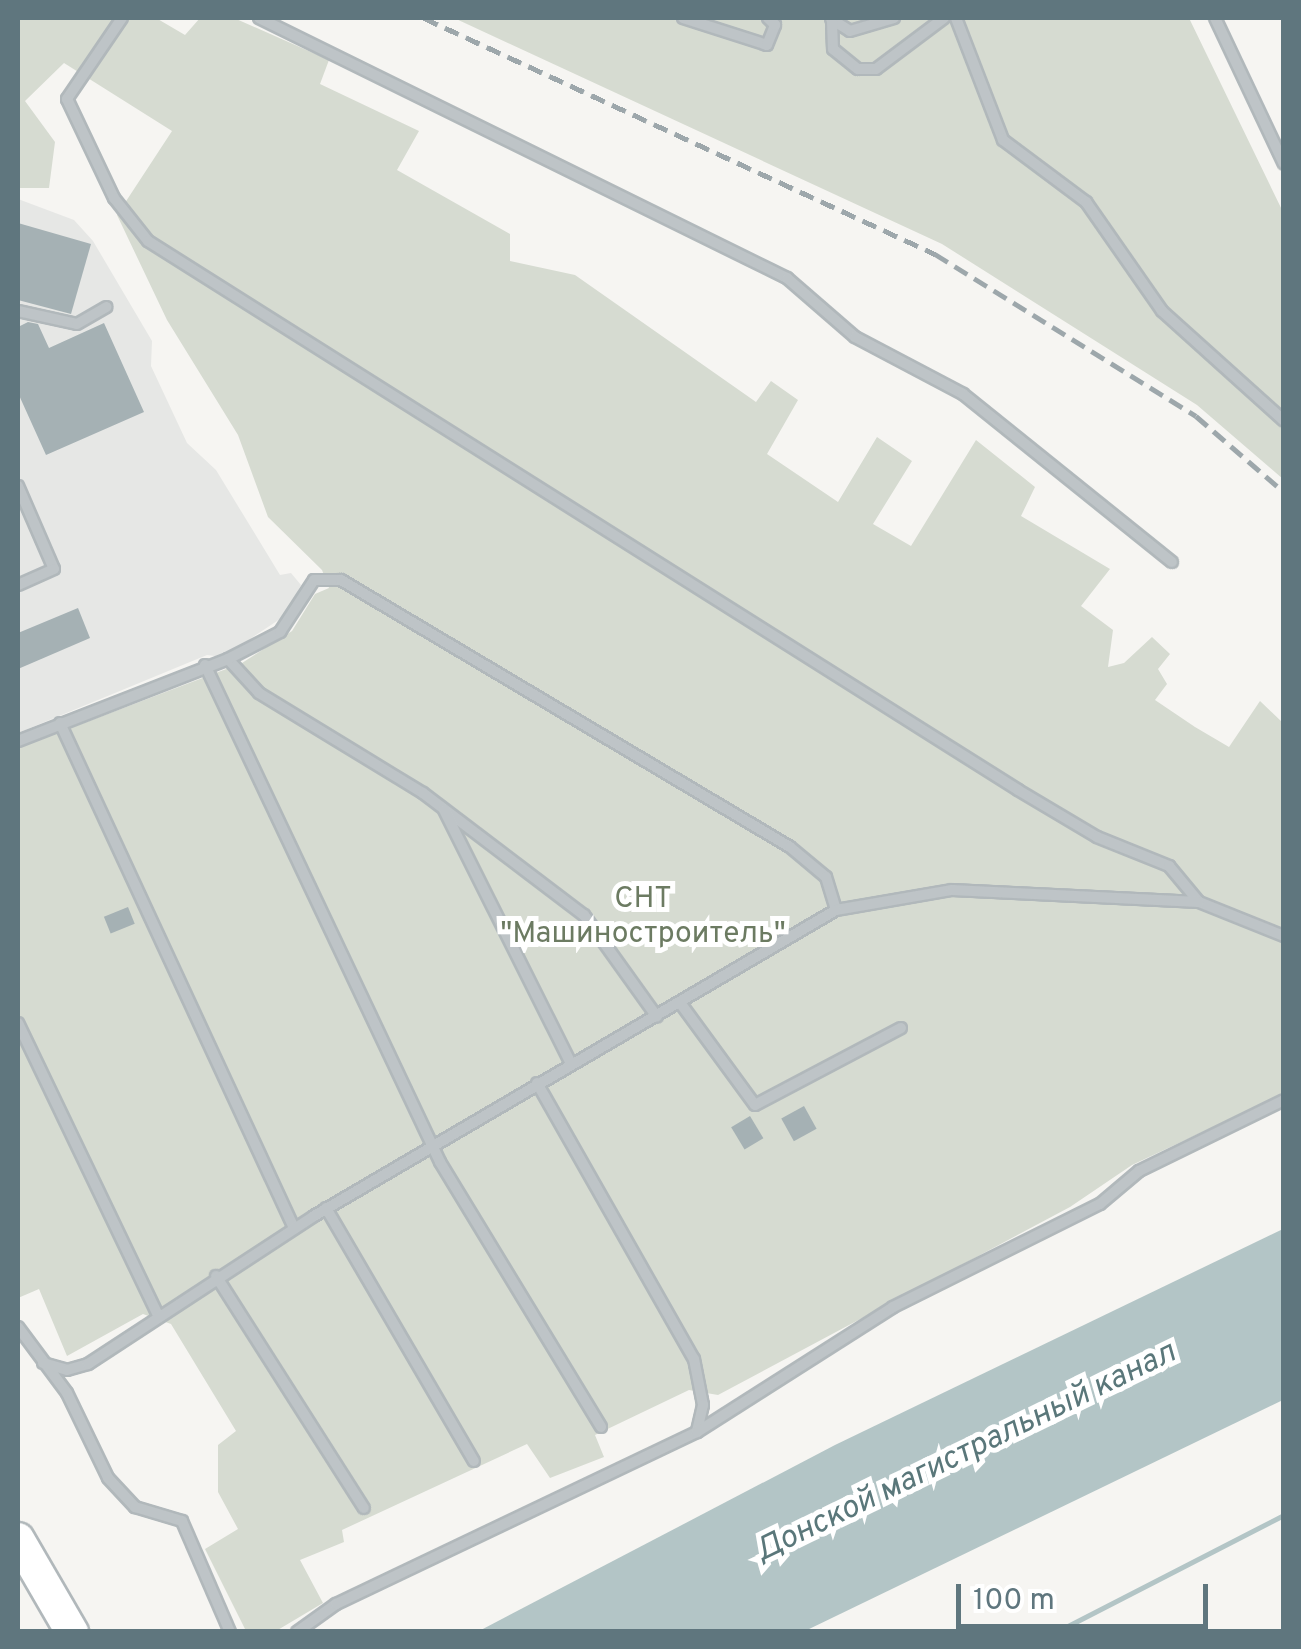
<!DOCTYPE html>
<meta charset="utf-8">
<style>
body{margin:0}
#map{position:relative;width:1301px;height:1649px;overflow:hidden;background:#f6f5f2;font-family:Overpass,sans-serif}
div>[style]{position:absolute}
.built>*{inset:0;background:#e6e7e5}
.green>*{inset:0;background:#d6dbd1}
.water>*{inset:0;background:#b3c5c6}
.stream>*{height:5px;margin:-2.5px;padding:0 2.5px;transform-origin:2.5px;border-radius:2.5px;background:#b3c5c6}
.building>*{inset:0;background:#a5b1b4;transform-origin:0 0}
.roads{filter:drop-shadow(2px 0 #b1b8bb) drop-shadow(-2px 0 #b1b8bb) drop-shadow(0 2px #b1b8bb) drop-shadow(0 -2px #b1b8bb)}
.lane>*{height:10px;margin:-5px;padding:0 5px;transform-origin:5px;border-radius:5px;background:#bec4c7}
.primary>*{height:32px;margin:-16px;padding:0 16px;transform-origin:16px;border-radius:16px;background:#fff}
.rail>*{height:5px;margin-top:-2.5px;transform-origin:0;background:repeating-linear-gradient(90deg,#9da7ab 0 15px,transparent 0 23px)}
span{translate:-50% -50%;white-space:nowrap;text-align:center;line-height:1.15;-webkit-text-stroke:10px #fff;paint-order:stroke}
.park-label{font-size:30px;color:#6c7b62}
.water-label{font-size:32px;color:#5a777a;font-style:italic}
.frame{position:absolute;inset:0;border:20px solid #5f767e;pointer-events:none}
.scale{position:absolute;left:956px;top:1584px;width:252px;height:45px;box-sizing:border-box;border:5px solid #5f767e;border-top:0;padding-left:12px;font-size:30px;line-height:35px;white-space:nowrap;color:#5f767e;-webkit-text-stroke:8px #fff;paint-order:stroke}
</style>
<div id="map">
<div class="built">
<i style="clip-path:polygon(18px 199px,74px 220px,93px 241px,152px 341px,151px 366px,187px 443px,216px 470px,280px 575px,291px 573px,301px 585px,286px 615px,223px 657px,207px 655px,18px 733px)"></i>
</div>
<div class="green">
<i style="clip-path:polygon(18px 18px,156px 18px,185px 35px,200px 18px,234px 18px,329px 60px,320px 84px,419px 131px,397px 170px,510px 234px,510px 261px,575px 275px,756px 402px,771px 381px,798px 400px,767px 454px,838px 502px,877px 437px,912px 461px,873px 524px,911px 546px,976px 440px,1035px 487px,1021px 516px,1110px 569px,1081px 606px,1113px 630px,1108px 667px,1124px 663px,1152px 637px,1170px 654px,1158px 669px,1167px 684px,1155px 700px,1195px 727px,1229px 747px,1260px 701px,1283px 723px,1283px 1094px,1132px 1165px,1070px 1207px,718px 1395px,689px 1390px,595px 1435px,604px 1457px,550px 1478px,527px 1444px,342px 1530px,344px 1542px,300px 1560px,323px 1603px,276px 1631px,246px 1631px,205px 1549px,238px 1529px,218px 1492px,218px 1445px,236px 1431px,171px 1324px,143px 1314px,67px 1356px,39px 1289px,18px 1298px,18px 748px,242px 663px,292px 631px,315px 594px,329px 588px,322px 570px,268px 517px,238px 435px,167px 320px,117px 215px,172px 131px,64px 63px,25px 101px,55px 142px,49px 188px,18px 188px)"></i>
<i style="clip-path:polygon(454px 18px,1189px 18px,1283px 212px,1283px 479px,1197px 405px,942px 244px)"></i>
</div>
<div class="water">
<i style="clip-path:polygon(1283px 1229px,1283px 1400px,805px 1631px,479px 1631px,835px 1445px)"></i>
</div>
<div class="stream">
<i style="left:1056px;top:1632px;width:256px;rotate:-27.2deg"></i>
</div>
<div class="building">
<i style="clip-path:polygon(18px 223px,91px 244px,71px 314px,18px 300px)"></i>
<i style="clip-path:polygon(28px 322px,38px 324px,49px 348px,104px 323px,144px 412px,46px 455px,18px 393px,18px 327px)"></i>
<i style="clip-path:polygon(78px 608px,90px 638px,18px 669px,18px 633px)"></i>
<i style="left:128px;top:907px;width:18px;height:26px;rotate:68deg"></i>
<i style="left:804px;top:1106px;width:26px;height:26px;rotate:61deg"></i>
<i style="left:750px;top:1116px;width:26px;height:22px;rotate:59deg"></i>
</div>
<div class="roads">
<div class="lane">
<i style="left:122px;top:18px;width:98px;rotate:124.2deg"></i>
<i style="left:67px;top:99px;width:110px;rotate:64.6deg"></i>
<i style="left:114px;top:198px;width:55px;rotate:51.7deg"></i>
<i style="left:148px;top:241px;width:1029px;rotate:32.25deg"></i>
<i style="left:1018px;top:790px;width:92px;rotate:30.7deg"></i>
<i style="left:1097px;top:837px;width:78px;rotate:21.9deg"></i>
<i style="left:1169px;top:866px;width:47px;rotate:50.2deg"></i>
<i style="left:1199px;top:902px;width:92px;rotate:21.8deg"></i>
<i style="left:259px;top:18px;width:589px;rotate:26.22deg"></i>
<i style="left:787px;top:278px;width:90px;rotate:40.9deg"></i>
<i style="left:855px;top:337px;width:122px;rotate:27.8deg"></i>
<i style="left:963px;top:394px;width:268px;rotate:38.8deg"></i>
<i style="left:683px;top:18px;width:88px;rotate:17.8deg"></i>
<i style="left:767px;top:45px;width:22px;rotate:-68deg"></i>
<i style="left:775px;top:25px;width:10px;rotate:-135deg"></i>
<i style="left:956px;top:18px;width:131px;rotate:68.9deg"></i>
<i style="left:1003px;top:140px;width:104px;rotate:36.8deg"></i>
<i style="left:1086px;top:202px;width:133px;rotate:55.1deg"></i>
<i style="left:1162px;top:311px;width:164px;rotate:42deg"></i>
<i style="left:1215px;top:18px;width:161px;rotate:64.7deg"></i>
<i style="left:831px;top:19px;width:22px;rotate:32deg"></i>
<i style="left:850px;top:31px;width:46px;rotate:-16.5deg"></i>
<i style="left:832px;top:21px;width:28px;rotate:88deg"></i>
<i style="left:833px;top:49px;width:32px;rotate:39deg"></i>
<i style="left:858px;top:69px;width:18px"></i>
<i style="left:876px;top:69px;width:85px;rotate:-36.9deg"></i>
<i style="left:18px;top:311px;width:60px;rotate:12.4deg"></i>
<i style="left:77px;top:324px;width:34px;rotate:-30deg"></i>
<i style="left:18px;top:486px;width:90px;rotate:66.6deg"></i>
<i style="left:54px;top:569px;width:39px;rotate:156deg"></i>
<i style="left:228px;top:659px;width:46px;rotate:47.6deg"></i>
<i style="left:259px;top:693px;width:192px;rotate:31.4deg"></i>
<i style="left:423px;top:793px;width:202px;rotate:37.2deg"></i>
<i style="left:584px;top:915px;width:125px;rotate:54.4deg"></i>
<i style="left:205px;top:665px;width:550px;rotate:64.69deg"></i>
<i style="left:440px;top:1162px;width:310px;rotate:58.7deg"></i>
<i style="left:60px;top:723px;width:557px;rotate:65.14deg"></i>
<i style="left:18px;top:741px;width:225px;rotate:-21.3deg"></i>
<i style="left:228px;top:659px;width:59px;rotate:-27.4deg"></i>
<i style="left:280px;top:632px;width:62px;rotate:-56.8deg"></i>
<i style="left:314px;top:580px;width:27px"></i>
<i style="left:341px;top:580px;width:522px;rotate:30.74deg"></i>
<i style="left:790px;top:847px;width:47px;rotate:39.8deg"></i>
<i style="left:826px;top:877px;width:34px;rotate:73deg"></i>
<i style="left:836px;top:910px;width:118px;rotate:-9.8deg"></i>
<i style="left:952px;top:890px;width:247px;rotate:2.8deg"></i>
<i style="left:444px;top:810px;width:284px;rotate:63.4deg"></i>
<i style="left:681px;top:1004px;width:125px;rotate:53.8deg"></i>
<i style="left:755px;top:1105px;width:165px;rotate:-27.8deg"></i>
<i style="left:18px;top:1023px;width:322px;rotate:64.4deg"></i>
<i style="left:537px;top:1083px;width:318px;rotate:60.4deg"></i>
<i style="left:694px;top:1359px;width:47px;rotate:78.9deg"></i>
<i style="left:703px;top:1405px;width:28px;rotate:103deg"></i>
<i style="left:326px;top:1208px;width:293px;rotate:59.7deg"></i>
<i style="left:216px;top:1276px;width:275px;rotate:57.5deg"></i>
<i style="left:18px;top:1327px;width:82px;rotate:53.4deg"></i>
<i style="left:67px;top:1393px;width:94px;rotate:64.2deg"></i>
<i style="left:108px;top:1478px;width:40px;rotate:47deg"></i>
<i style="left:135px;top:1507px;width:49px;rotate:16.6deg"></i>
<i style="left:182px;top:1521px;width:121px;rotate:66.6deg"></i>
<i style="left:43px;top:1363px;width:25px;rotate:16deg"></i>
<i style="left:67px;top:1370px;width:22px;rotate:-16deg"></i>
<i style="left:88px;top:1364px;width:270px;rotate:-33.2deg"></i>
<i style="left:314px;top:1216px;width:605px;rotate:-30.38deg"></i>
<i style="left:297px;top:1632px;width:48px;rotate:-35.7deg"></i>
<i style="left:336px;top:1604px;width:400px;rotate:-25.5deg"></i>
<i style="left:697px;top:1432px;width:232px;rotate:-32.5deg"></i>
<i style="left:893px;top:1307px;width:231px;rotate:-26.5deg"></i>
<i style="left:1100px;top:1204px;width:51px;rotate:-40.2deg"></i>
<i style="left:1139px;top:1171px;width:161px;rotate:-26.1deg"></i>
</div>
<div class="primary">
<i style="left:18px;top:1539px;width:108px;rotate:59.9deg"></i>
</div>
</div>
<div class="rail">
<i style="left:424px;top:18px;width:563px;rotate:24.79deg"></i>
<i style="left:935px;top:254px;width:307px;rotate:31.8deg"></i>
<i style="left:1196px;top:416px;width:116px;rotate:40.8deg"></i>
</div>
<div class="park-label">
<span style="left:643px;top:917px">СНТ<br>"Машиностроитель"</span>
</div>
<div class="water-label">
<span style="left:966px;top:1453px;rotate:-26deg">Донской магистральный канал</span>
</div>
<div class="frame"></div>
<div class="scale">100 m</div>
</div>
